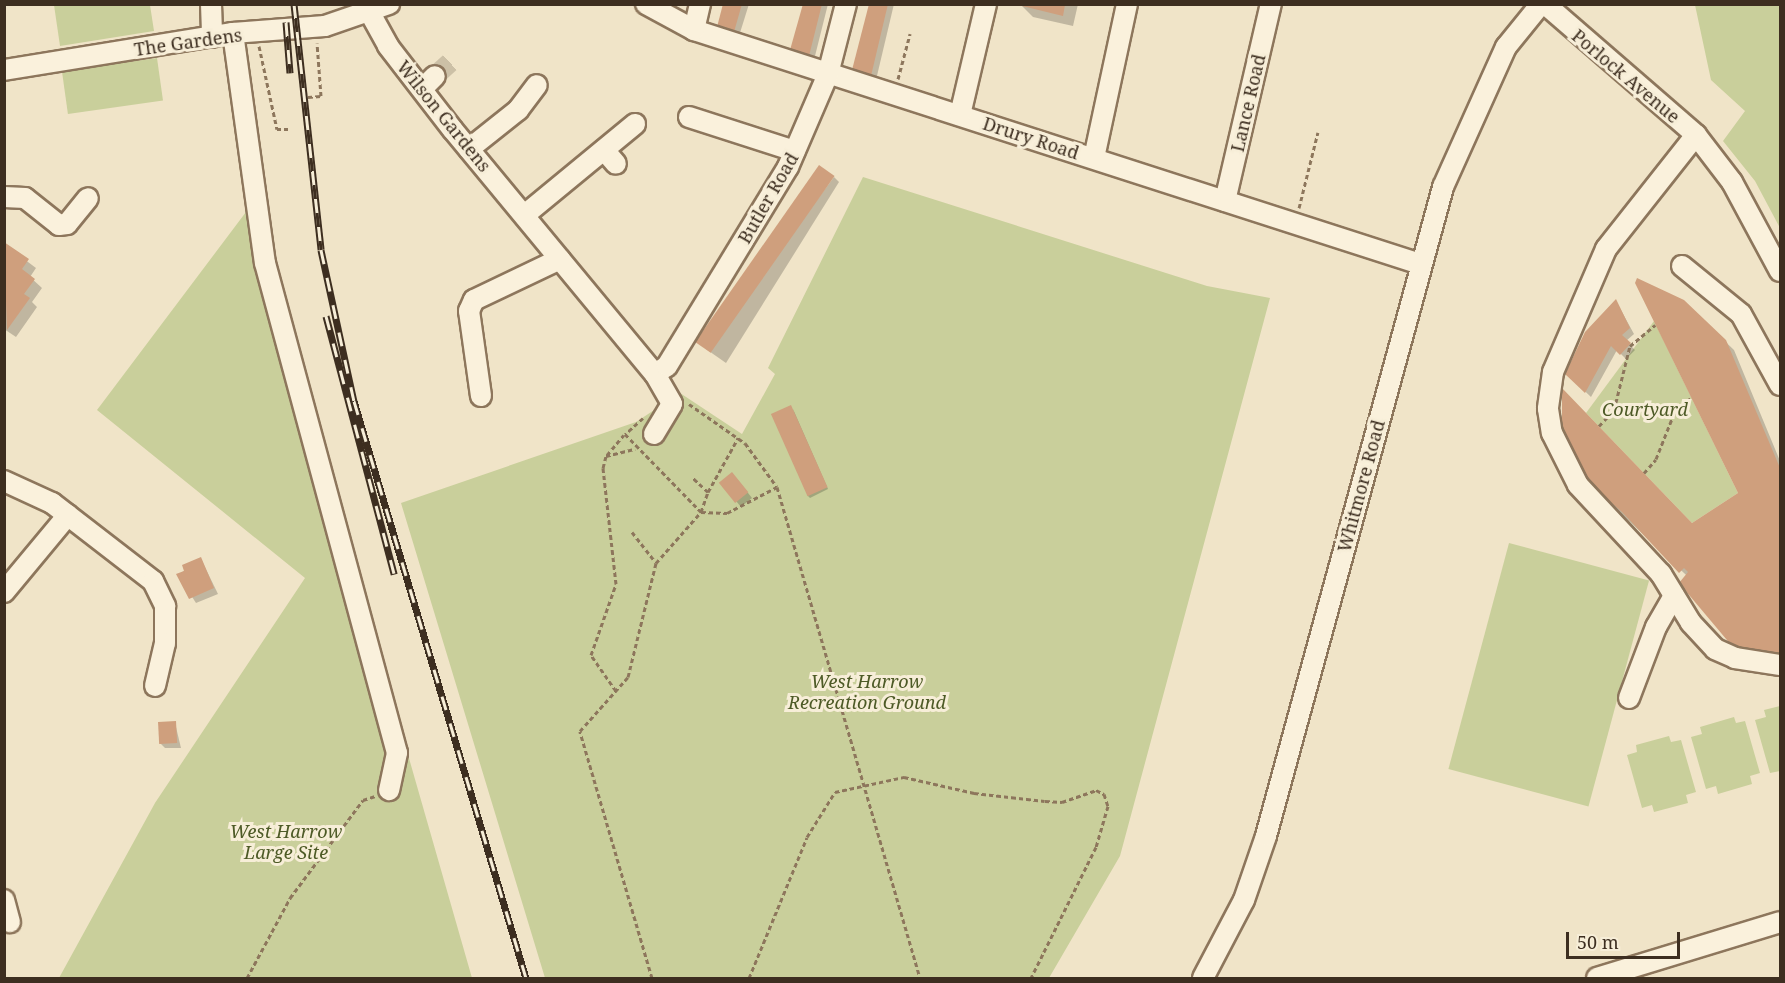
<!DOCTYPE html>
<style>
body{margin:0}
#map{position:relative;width:1785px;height:983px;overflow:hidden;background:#f0e4c8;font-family:"Noto Serif",serif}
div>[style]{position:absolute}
.green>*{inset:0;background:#c9cf9b;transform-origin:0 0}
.shadow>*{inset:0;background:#0003}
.building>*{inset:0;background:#cf9f7d;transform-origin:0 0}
.minor-tunnel>*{height:20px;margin-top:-10px;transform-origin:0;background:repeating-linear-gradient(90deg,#ccc0a6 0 20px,transparent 0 30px)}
.path>*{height:3px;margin-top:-1.5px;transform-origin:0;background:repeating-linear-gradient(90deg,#8d765c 0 4.5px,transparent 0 7.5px)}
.roads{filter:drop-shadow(2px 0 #8d765c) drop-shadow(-2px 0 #8d765c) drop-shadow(0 2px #8d765c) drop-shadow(0 -2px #8d765c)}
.minor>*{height:20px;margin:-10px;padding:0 10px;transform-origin:10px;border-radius:10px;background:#faf1dc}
.rail>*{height:7px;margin-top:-3.5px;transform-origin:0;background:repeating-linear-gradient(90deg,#f7eed8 0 14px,#3d2e20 0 28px);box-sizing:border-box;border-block:2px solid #3d2e20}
span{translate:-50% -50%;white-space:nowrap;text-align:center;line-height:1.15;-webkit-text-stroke:6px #f7eed8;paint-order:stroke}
.street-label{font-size:18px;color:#3d2e20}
.park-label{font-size:18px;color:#4d5a26;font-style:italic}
.frame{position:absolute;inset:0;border:6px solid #3d2e20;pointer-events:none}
.scale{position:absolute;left:1566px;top:932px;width:114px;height:27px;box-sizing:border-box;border:3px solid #3d2e20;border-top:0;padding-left:8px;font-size:18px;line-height:21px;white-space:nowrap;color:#3d2e20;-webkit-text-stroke:4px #f7eed8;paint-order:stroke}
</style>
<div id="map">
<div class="green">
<i style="clip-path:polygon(54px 5px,150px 5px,154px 31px,60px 46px)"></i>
<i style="clip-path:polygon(1695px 5px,1780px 5px,1780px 228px,1755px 181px,1723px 141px,1745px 111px,1711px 80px)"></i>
<i style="left:157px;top:58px;width:43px;height:96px;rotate:82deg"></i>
<i style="clip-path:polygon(863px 177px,1207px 286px,1270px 298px,1120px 856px,1049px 978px,545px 978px,401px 503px,636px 422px,680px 393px,742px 434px,775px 374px,768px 368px)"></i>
<i style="clip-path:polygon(262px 205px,312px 420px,472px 978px,59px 978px,155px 803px,305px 578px,97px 410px,249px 208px)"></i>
<i style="clip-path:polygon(1654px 321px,1738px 493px,1692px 523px,1586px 413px)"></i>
<i style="left:1509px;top:543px;width:145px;height:234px;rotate:15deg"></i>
<i style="clip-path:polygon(1780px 706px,1780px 771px,1770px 773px,1755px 720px,1766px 717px,1764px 710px)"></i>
<i style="clip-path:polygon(1734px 717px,1736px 723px,1745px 721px,1760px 773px,1750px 776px,1752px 784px,1718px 794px,1716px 786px,1706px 789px,1691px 737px,1702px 734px,1700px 727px)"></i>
<i style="clip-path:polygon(1669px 736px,1671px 742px,1681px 740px,1696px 792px,1686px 795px,1688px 803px,1654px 812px,1652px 805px,1642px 808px,1627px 755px,1637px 752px,1636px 745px)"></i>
</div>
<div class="shadow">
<i style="clip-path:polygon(725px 4px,749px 4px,739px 36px,719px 27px)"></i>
<i style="clip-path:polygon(804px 4px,828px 4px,814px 60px,792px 50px)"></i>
<i style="clip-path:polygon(870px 4px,894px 4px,876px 80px,854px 69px)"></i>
<i style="clip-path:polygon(1078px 4px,1073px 26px,1033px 17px,1022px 6px)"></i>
<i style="clip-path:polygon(834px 177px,839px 182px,726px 363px,706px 349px)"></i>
<i style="clip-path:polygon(4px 244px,36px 268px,30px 277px,42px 288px,32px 302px,37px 307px,16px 337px,4px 329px)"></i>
<i style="clip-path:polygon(1616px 301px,1634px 334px,1626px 341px,1635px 350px,1626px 359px,1617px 350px,1591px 397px,1567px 374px)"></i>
<i style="clip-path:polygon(1683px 301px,1734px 350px,1780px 461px,1780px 664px,1588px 482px,1564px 425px,1692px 525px,1740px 494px)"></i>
<i style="clip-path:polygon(793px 409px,828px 489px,810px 498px,808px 496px)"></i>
<i style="clip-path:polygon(737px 479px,752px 498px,741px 507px,721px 483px)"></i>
<i style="clip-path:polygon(201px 559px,218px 594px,196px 603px,178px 575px)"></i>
<i style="clip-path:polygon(175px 723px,181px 748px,165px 748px,160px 743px)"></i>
</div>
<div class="building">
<i style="clip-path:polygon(723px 4px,742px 4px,734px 32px,717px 27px)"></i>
<i style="clip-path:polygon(803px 4px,822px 4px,809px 56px,790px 50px)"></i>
<i style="clip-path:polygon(869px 4px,888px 4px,871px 76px,852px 70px)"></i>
<i style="clip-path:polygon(1018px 5px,1065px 5px,1063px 16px)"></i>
<i style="left:819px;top:165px;width:19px;height:216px;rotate:35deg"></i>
<i style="clip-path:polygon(4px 242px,29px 259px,22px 269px,35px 279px,24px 294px,30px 298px,7px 330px)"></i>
<i style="clip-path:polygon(1637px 278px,1684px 300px,1726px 340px,1780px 468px,1780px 658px,1737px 652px,1679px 583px,1688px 572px,1684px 568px,1679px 573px,1622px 512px,1607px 499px,1604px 503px,1573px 459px,1562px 425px,1562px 388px,1692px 523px,1738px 493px,1635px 283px)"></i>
<i style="clip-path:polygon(1616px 299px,1630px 328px,1622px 335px,1631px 343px,1620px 355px,1611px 346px,1585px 393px,1565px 374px,1585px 332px)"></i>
<i style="left:791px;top:405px;width:90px;height:22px;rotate:66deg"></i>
<i style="left:732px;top:472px;width:26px;height:17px;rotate:51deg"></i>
<i style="clip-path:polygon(201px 557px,214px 588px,189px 599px,176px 574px,184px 571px,182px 565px)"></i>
<i style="left:176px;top:721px;width:22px;height:18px;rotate:87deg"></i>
</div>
<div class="minor-tunnel">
<i style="left:435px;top:76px;width:27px;rotate:-42deg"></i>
</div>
<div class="path">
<i style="left:259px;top:46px;width:85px;rotate:77.8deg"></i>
<i style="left:277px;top:129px;width:11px"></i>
<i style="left:898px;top:79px;width:47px;rotate:-75.1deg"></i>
<i style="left:308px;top:97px;width:13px;rotate:-4deg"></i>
<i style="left:321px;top:96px;width:53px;rotate:-94.3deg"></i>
<i style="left:1299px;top:208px;width:78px;rotate:-76deg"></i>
<i style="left:689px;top:404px;width:68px;rotate:34.9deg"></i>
<i style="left:745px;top:443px;width:54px;rotate:54deg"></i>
<i style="left:777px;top:487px;width:511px;rotate:73.76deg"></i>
<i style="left:643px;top:418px;width:24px;rotate:138deg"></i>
<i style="left:625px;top:434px;width:109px;rotate:45.7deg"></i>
<i style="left:701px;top:512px;width:26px;rotate:2deg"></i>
<i style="left:727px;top:513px;width:56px;rotate:-27.5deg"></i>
<i style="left:1599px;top:426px;width:22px;rotate:-47deg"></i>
<i style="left:1614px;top:410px;width:66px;rotate:-76deg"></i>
<i style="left:1630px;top:346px;width:33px;rotate:-40deg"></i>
<i style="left:607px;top:455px;width:26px;rotate:-50deg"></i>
<i style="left:1644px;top:473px;width:18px;rotate:-49deg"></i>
<i style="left:1656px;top:459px;width:52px;rotate:-68.4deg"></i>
<i style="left:1675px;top:411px;width:21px;rotate:-39deg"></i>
<i style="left:708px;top:492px;width:62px;rotate:-60.9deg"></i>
<i style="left:632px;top:532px;width:39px;rotate:52deg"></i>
<i style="left:616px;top:691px;width:44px;rotate:-124.8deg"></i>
<i style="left:591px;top:655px;width:75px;rotate:-70.6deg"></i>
<i style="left:616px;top:584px;width:117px;rotate:-96.4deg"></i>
<i style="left:603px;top:468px;width:12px;rotate:-76deg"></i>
<i style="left:606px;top:456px;width:30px;rotate:-14deg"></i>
<i style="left:247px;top:978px;width:91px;rotate:-61.7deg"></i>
<i style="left:290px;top:898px;width:122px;rotate:-53.3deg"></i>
<i style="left:363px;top:800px;width:13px;rotate:-18deg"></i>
<i style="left:652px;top:978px;width:257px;rotate:-106.3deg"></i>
<i style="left:580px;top:731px;width:72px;rotate:-48.4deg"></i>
<i style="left:628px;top:677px;width:117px;rotate:-76.2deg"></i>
<i style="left:656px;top:563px;width:68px;rotate:-48.6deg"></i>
<i style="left:701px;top:512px;width:21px;rotate:-71deg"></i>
<i style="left:708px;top:492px;width:21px;rotate:-137deg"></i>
<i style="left:749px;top:978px;width:152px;rotate:-67.6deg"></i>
<i style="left:807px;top:837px;width:53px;rotate:-58.1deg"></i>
<i style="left:835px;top:792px;width:71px;rotate:-12.3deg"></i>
<i style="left:904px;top:777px;width:72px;rotate:12.9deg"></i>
<i style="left:974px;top:793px;width:71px;rotate:6.4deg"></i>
<i style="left:1045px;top:801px;width:17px;rotate:3deg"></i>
<i style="left:1062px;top:802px;width:36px;rotate:-19deg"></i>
<i style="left:1096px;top:790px;width:9px;rotate:27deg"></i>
<i style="left:1104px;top:794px;width:13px;rotate:72deg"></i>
<i style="left:1108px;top:806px;width:43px;rotate:106.3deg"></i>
<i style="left:1096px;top:847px;width:146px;rotate:116.4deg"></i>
</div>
<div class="roads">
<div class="minor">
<i style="left:211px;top:4px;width:33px;rotate:88deg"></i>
<i style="left:646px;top:4px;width:55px;rotate:28.4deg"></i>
<i style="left:694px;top:30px;width:763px;rotate:17.86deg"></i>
<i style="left:1545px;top:4px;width:200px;rotate:40.9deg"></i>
<i style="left:1696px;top:135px;width:59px;rotate:52.5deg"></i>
<i style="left:1732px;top:182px;width:101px;rotate:61.7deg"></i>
<i style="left:370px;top:13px;width:38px;rotate:61deg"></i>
<i style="left:388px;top:46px;width:106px;rotate:52.3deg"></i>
<i style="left:453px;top:130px;width:317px;rotate:50.4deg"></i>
<i style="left:655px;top:374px;width:34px;rotate:60deg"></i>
<i style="left:672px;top:404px;width:35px;rotate:121deg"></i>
<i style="left:694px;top:30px;width:27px;rotate:-77deg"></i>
<i style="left:233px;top:33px;width:232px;rotate:82.1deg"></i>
<i style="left:265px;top:263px;width:507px;rotate:74.92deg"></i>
<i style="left:397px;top:753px;width:38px;rotate:102deg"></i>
<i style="left:4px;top:70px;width:232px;rotate:-9.2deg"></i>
<i style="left:233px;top:33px;width:92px;rotate:-4.4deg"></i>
<i style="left:325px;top:26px;width:68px;rotate:-19deg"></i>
<i style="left:422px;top:89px;width:18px;rotate:-45deg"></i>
<i style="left:960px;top:115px;width:114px;rotate:-76.8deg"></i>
<i style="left:689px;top:117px;width:111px;rotate:17.8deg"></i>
<i style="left:1696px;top:135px;width:145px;rotate:128.3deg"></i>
<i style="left:1606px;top:249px;width:134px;rotate:113.3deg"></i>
<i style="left:1553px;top:372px;width:37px;rotate:98deg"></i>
<i style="left:1548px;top:409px;width:24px;rotate:81deg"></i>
<i style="left:1552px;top:433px;width:58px;rotate:63.4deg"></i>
<i style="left:1578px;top:485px;width:122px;rotate:47deg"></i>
<i style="left:1661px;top:574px;width:57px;rotate:58.5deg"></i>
<i style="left:1691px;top:623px;width:35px;rotate:47deg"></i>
<i style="left:1715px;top:649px;width:22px;rotate:24deg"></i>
<i style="left:1735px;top:658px;width:46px;rotate:8.8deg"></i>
<i style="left:469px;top:149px;width:63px;rotate:-38.5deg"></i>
<i style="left:518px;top:110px;width:31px;rotate:-53deg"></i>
<i style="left:604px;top:150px;width:18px;rotate:49deg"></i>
<i style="left:1094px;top:158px;width:157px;rotate:-77.9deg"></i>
<i style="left:4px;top:197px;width:21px;rotate:3deg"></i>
<i style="left:25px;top:198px;width:43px;rotate:38.5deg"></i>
<i style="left:59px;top:225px;width:8px;rotate:-7deg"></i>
<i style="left:67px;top:224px;width:33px;rotate:-51deg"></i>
<i style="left:1225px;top:201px;width:202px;rotate:-76.9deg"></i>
<i style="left:527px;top:213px;width:140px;rotate:-39.5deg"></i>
<i style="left:1682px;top:266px;width:76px;rotate:39.1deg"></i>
<i style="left:1741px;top:314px;width:81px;rotate:61.2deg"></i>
<i style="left:655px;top:374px;width:14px;rotate:-34deg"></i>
<i style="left:667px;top:366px;width:233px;rotate:-58.7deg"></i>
<i style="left:788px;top:167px;width:101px;rotate:-66.7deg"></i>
<i style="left:828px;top:74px;width:72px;rotate:-75.6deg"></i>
<i style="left:481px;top:396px;width:86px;rotate:-98deg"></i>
<i style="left:469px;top:311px;width:12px;rotate:-66deg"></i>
<i style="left:474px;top:300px;width:95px;rotate:-25.5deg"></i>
<i style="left:4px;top:481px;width:53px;rotate:24.6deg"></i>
<i style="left:52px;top:503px;width:128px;rotate:37.7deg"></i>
<i style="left:153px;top:581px;width:28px;rotate:64deg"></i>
<i style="left:165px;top:606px;width:37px;rotate:90deg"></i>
<i style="left:165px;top:643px;width:44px;rotate:103.1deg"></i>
<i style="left:4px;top:592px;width:100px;rotate:-50.3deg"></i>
<i style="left:1629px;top:698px;width:76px;rotate:-69.2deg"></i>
<i style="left:1656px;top:627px;width:36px;rotate:-60deg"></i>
<i style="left:4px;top:900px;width:23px;rotate:75deg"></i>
<i style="left:1203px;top:978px;width:88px;rotate:-62.3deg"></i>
<i style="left:1244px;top:900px;width:68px;rotate:-71deg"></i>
<i style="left:1266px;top:836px;width:673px;rotate:-74.74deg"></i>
<i style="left:1443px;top:187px;width:154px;rotate:-65.8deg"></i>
<i style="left:1506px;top:47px;width:55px;rotate:-50.9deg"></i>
<i style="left:1597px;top:978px;width:191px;rotate:-17deg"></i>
</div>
</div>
<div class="rail">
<i style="left:294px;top:4px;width:247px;rotate:83.7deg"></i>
<i style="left:321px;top:250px;width:155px;rotate:77.7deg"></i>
<i style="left:354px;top:401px;width:602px;rotate:73.4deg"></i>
<i style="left:286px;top:22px;width:51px;rotate:85.5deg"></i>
<i style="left:326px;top:316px;width:267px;rotate:75.2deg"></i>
</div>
<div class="street-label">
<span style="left:188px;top:42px;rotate:-8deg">The Gardens</span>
<span style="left:1626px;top:76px;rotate:40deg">Porlock Avenue</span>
<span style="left:1248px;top:103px;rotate:-77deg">Lance Road</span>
<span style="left:444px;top:116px;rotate:51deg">Wilson Gardens</span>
<span style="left:1031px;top:138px;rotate:18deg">Drury Road</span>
<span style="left:768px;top:198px;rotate:-60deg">Butler Road</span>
<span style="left:1361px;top:486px;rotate:-75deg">Whitmore Road</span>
</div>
<div class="park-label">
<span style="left:1645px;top:409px">Courtyard</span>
<span style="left:867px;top:692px">West Harrow<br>Recreation Ground</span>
<span style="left:286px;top:842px">West Harrow<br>Large Site</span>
</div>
<div class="frame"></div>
<div class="scale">50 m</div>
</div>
